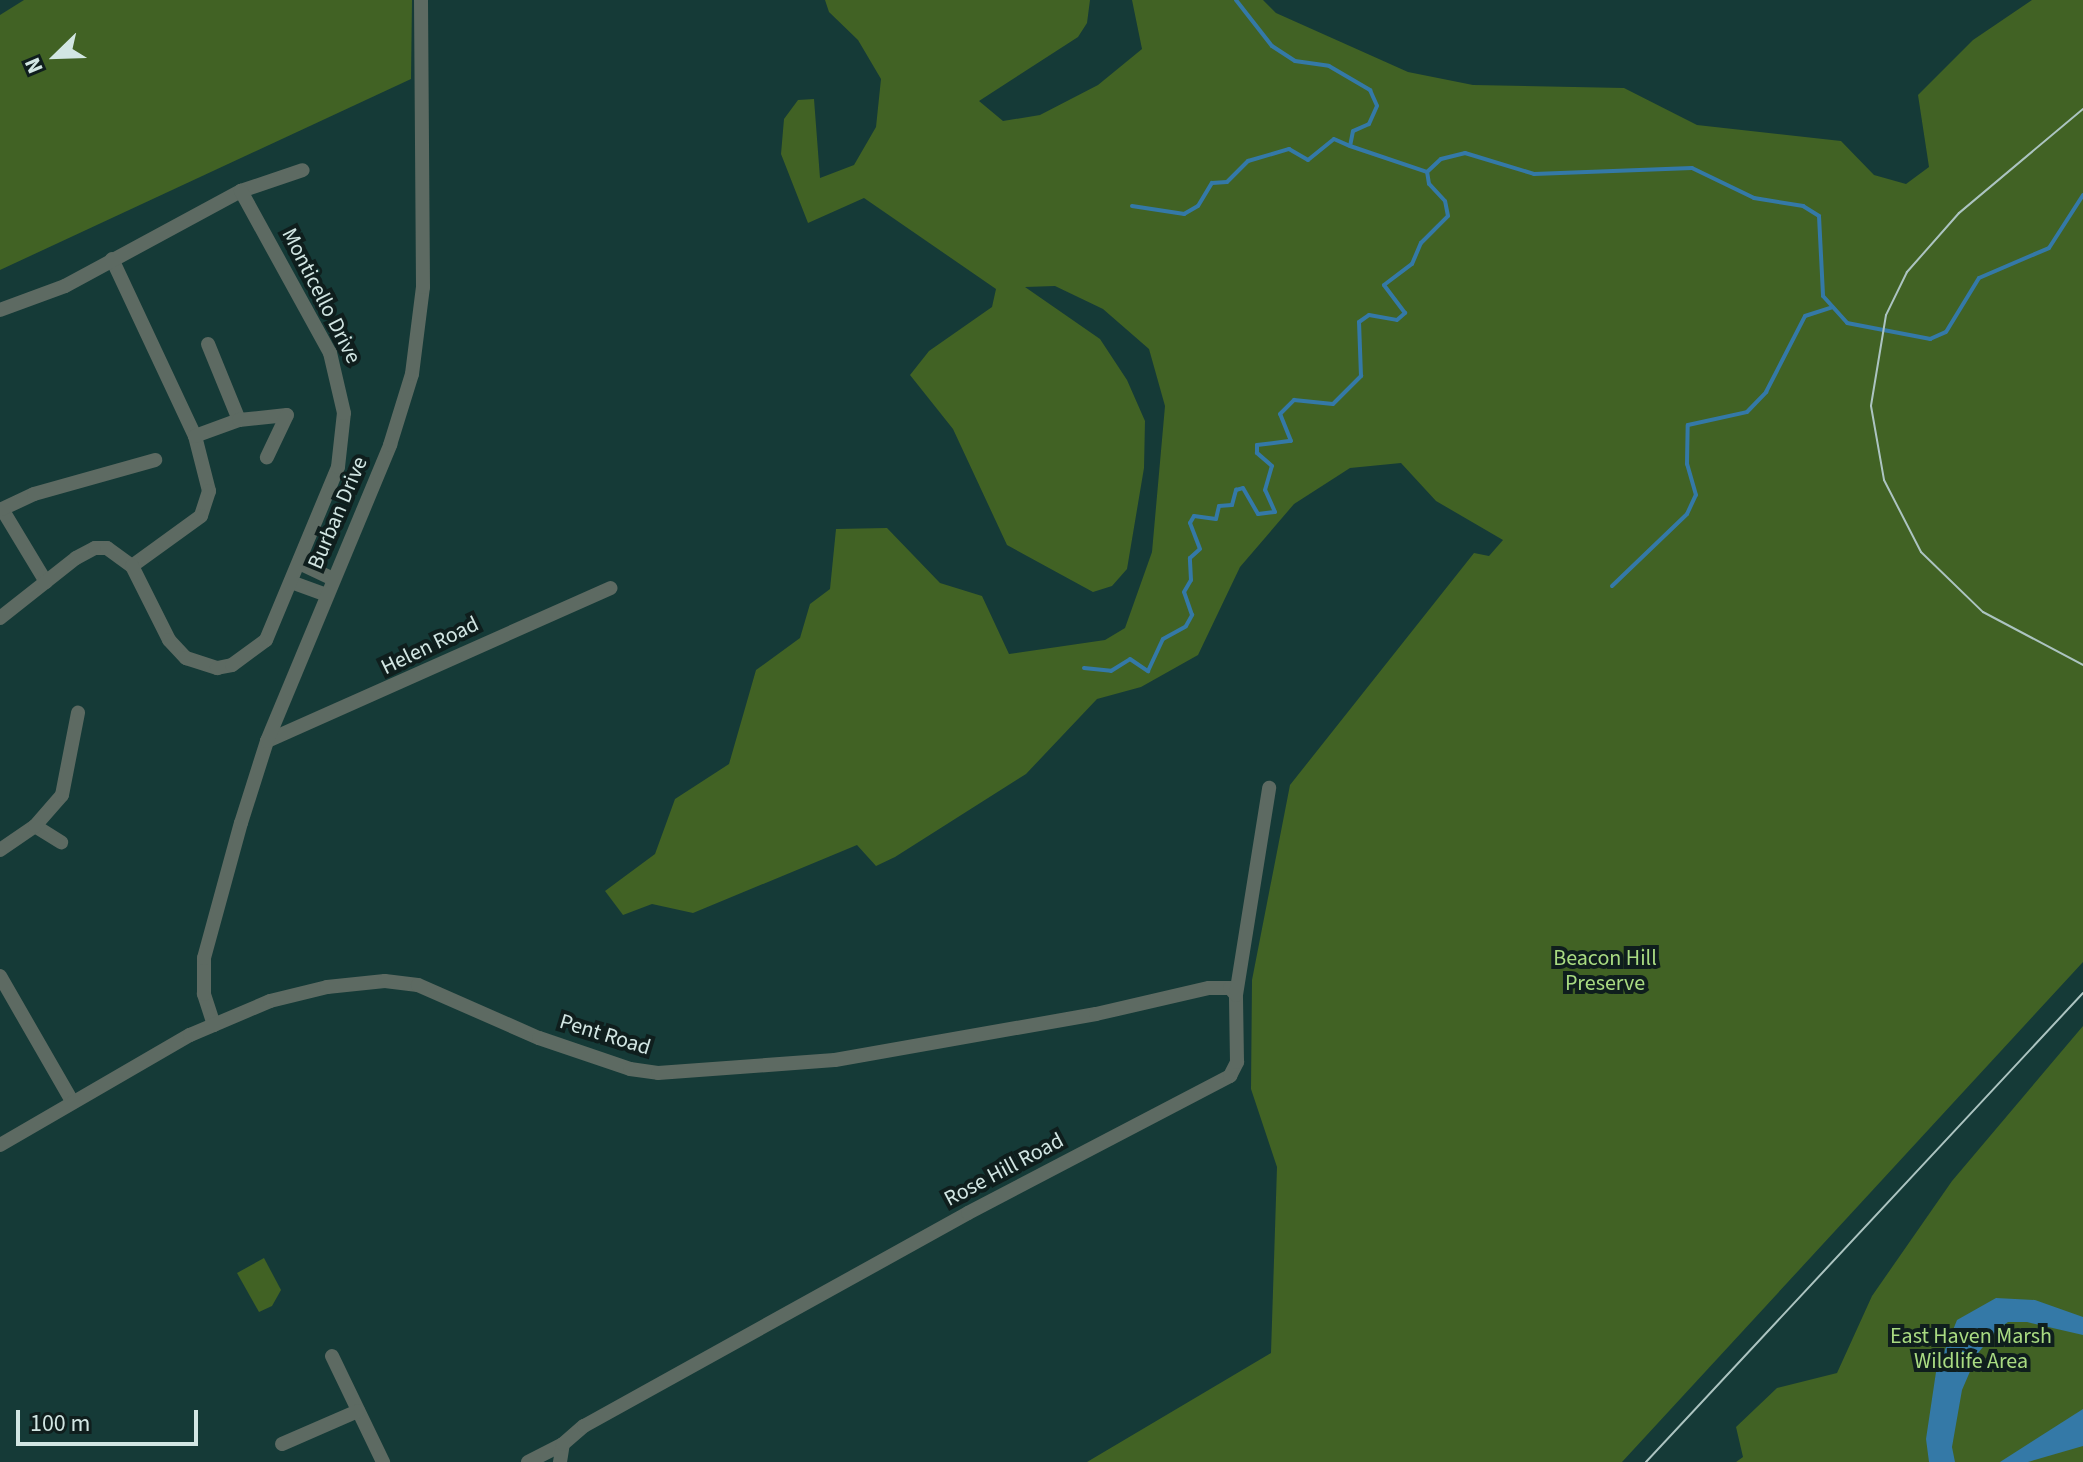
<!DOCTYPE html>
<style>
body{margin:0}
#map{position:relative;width:2083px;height:1462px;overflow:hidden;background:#153a37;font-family:"Source Sans 3",sans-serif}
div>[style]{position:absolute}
.green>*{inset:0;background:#416224}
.water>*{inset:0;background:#3479a7}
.stream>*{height:4px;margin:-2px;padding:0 2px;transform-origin:2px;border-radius:2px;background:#3479a7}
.minor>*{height:14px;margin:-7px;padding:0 7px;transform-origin:7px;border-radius:7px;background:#5d6a62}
.tram>*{height:2px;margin:-1px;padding:0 1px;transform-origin:1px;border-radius:1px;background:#acc4c1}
span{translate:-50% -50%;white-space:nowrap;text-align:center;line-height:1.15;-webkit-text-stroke:8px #0f1e1d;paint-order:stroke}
.street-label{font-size:22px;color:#d2e6e3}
.park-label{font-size:22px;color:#a9db82}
.north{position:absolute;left:16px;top:16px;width:80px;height:80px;-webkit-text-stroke:6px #0f1e1d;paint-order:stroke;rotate:247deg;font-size:22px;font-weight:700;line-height:32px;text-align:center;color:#d2e6e3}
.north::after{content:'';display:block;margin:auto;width:28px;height:36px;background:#d2e6e3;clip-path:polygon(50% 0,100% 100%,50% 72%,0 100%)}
.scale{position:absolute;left:16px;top:1410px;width:182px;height:36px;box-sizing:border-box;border:4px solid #d2e6e3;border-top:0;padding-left:10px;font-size:24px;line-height:28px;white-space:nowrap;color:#d2e6e3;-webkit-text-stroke:6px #0f1e1d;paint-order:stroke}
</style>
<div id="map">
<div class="green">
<i style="clip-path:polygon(24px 0,412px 0,411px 79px,0 270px,0 15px)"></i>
<i style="clip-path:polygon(825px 0,1090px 0,1087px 23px,1078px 37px,979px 101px,1003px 121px,1040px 115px,1098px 85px,1142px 49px,1132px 0,1263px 0,1276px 13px,1408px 72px,1473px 85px,1624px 88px,1697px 125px,1841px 141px,1874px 175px,1906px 184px,1929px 167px,1918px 95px,1973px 40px,2032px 0,2083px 0,2083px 962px,1622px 1462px,1087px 1462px,1271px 1353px,1277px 1167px,1251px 1089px,1252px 980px,1290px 785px,1474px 553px,1489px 556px,1503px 540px,1436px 501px,1401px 463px,1350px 468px,1294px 504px,1240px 567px,1198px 655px,1141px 687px,1097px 699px,1026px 774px,895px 857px,876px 866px,857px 845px,693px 913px,652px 904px,623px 915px,605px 891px,655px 854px,675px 799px,729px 764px,756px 670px,800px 638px,810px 604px,830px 589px,836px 529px,887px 528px,940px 583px,982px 596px,1009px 654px,1105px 640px,1125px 628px,1152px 552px,1165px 406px,1149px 349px,1103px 309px,1055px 286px,1025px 287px,1100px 339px,1127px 380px,1145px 421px,1144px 468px,1127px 569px,1112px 586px,1093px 592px,1007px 545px,953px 429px,910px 375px,929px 351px,992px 307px,996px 289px,864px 198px,808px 223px,781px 154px,784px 119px,798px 100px,814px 99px,820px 178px,854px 165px,876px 127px,881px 79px,858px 40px,829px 12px)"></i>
<i style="clip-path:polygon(2083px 1026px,2083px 1462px,1736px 1462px,1743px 1457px,1736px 1427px,1777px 1388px,1837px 1373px,1872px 1296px,1952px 1181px)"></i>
<i style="clip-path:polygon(264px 1258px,281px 1290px,272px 1306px,259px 1312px,237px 1273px)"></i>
</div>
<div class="water">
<i style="clip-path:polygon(1996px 1298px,2035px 1300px,2083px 1317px,2083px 1335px,2027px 1322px,2008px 1322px,1997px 1330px,1978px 1353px,1962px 1390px,1952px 1447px,1955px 1462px,1929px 1462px,1926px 1439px,1936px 1372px,1957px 1320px)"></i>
<i style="clip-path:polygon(2083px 1409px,2083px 1446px,2028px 1462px,2000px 1462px)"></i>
</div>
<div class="stream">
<i style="left:1236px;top:0;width:58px;rotate:52deg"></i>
<i style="left:1272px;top:46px;width:27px;rotate:33deg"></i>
<i style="left:1295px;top:61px;width:34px;rotate:8deg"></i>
<i style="left:1329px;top:66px;width:48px;rotate:30.3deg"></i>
<i style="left:1370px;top:90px;width:17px;rotate:66deg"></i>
<i style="left:1377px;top:106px;width:20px;rotate:114deg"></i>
<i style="left:1369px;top:124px;width:17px;rotate:156deg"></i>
<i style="left:1353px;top:131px;width:15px;rotate:101deg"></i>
<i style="left:1350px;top:146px;width:81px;rotate:18.7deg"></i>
<i style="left:1132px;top:206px;width:53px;rotate:8.7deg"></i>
<i style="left:1184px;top:214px;width:16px;rotate:-30deg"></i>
<i style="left:1198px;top:206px;width:27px;rotate:-59deg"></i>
<i style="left:1212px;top:183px;width:15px;rotate:-4deg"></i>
<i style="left:1227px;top:182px;width:30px;rotate:-45deg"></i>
<i style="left:1248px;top:161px;width:43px;rotate:-16.3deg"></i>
<i style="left:1289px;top:149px;width:22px;rotate:30deg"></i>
<i style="left:1308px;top:160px;width:33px;rotate:-39deg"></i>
<i style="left:1334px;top:139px;width:17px;rotate:24deg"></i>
<i style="left:1612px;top:586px;width:104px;rotate:-43.8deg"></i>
<i style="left:1687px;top:514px;width:21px;rotate:-65deg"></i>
<i style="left:1696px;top:495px;width:32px;rotate:-106deg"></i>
<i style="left:1687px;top:464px;width:39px;rotate:-89deg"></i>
<i style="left:1688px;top:425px;width:60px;rotate:-12.4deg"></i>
<i style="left:1747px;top:412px;width:28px;rotate:-46deg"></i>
<i style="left:1766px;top:392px;width:85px;rotate:-62.8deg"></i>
<i style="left:1805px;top:316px;width:29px;rotate:-18deg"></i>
<i style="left:1084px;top:668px;width:27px;rotate:6deg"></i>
<i style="left:1111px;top:671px;width:22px;rotate:-32deg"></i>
<i style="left:1130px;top:659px;width:22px;rotate:34deg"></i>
<i style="left:1148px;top:671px;width:35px;rotate:-65deg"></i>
<i style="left:1163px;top:639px;width:26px;rotate:-29deg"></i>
<i style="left:1186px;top:626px;width:13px;rotate:-61deg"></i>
<i style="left:1192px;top:615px;width:24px;rotate:-109deg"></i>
<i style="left:1184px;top:592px;width:14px;rotate:-60deg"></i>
<i style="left:1191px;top:580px;width:22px;rotate:-93deg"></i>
<i style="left:1190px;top:558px;width:13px;rotate:-42deg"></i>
<i style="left:1200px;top:549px;width:28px;rotate:-111deg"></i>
<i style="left:1190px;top:523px;width:8px;rotate:-60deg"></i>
<i style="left:1194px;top:516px;width:22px;rotate:8deg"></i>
<i style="left:1216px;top:519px;width:13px;rotate:-77deg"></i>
<i style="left:1219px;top:506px;width:13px;rotate:-4deg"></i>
<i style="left:1232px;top:505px;width:16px;rotate:-75deg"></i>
<i style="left:1236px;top:490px;width:7px;rotate:-16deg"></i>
<i style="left:1243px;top:488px;width:30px;rotate:60deg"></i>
<i style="left:1258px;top:514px;width:17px;rotate:-7deg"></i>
<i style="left:1275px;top:512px;width:24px;rotate:-114deg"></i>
<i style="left:1265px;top:490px;width:25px;rotate:-74deg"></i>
<i style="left:1272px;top:466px;width:20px;rotate:-139deg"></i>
<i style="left:1257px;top:453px;width:8px;rotate:-90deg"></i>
<i style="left:1257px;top:445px;width:34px;rotate:-7deg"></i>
<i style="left:1291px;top:441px;width:29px;rotate:-112deg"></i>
<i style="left:1280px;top:414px;width:20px;rotate:-45deg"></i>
<i style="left:1294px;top:400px;width:39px;rotate:6deg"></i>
<i style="left:1333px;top:404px;width:40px;rotate:-45deg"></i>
<i style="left:1361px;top:376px;width:54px;rotate:-92.1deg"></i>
<i style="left:1359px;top:322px;width:12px;rotate:-35deg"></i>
<i style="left:1369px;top:315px;width:28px;rotate:10deg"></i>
<i style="left:1397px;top:320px;width:11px;rotate:-41deg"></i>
<i style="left:1405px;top:313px;width:35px;rotate:-127deg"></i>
<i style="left:1384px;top:285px;width:35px;rotate:-37deg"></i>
<i style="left:1412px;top:264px;width:23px;rotate:-67deg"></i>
<i style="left:1421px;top:243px;width:38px;rotate:-45deg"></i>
<i style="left:1448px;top:216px;width:15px;rotate:-101deg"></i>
<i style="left:1445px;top:201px;width:23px;rotate:-133deg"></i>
<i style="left:1429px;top:184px;width:12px;rotate:-99deg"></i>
<i style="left:1427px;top:172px;width:19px;rotate:-43deg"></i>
<i style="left:1441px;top:159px;width:25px;rotate:-14deg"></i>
<i style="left:1465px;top:153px;width:72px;rotate:16.9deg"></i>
<i style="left:1534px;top:174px;width:158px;rotate:-2.2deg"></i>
<i style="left:1692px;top:168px;width:69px;rotate:25.8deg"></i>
<i style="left:1754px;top:198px;width:50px;rotate:9.3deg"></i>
<i style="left:1803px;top:206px;width:19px;rotate:32deg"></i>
<i style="left:1819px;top:216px;width:80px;rotate:87.1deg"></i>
<i style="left:1823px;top:296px;width:36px;rotate:48deg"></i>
<i style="left:1847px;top:323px;width:85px;rotate:10.9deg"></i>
<i style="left:1930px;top:339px;width:17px;rotate:-24deg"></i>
<i style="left:1946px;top:332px;width:63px;rotate:-58.6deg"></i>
<i style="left:1979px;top:278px;width:76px;rotate:-23.2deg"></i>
<i style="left:2049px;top:248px;width:63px;rotate:-57.3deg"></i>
</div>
<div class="minor">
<i style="left:112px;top:259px;width:195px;rotate:64.9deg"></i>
<i style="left:195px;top:436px;width:57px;rotate:75.7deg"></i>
<i style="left:209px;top:491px;width:26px;rotate:108deg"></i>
<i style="left:201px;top:516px;width:85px;rotate:144.1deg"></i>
<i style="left:0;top:310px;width:69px;rotate:-20.3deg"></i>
<i style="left:65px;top:286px;width:200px;rotate:-28.4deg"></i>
<i style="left:241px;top:191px;width:65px;rotate:-18.7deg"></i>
<i style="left:208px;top:344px;width:82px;rotate:67.8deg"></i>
<i style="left:195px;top:436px;width:47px;rotate:-20deg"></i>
<i style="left:239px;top:420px;width:48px;rotate:-5.9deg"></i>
<i style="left:287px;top:415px;width:47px;rotate:115.5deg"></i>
<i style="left:299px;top:563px;width:38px;rotate:25deg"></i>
<i style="left:46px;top:582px;width:85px;rotate:-121.1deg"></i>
<i style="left:2px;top:509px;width:35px;rotate:-25deg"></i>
<i style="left:34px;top:494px;width:126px;rotate:-15.7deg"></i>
<i style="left:291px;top:582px;width:38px;rotate:20deg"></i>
<i style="left:0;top:618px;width:97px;rotate:-38.3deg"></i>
<i style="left:76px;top:558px;width:21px;rotate:-28deg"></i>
<i style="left:95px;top:548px;width:12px"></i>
<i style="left:107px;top:548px;width:31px;rotate:36deg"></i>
<i style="left:132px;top:566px;width:83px;rotate:63.4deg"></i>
<i style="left:169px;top:640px;width:25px;rotate:47deg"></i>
<i style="left:186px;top:658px;width:33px;rotate:18deg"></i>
<i style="left:217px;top:668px;width:15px;rotate:-11deg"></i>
<i style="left:232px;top:665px;width:42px;rotate:-36.3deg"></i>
<i style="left:266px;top:640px;width:187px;rotate:-67.4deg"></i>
<i style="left:338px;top:467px;width:54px;rotate:-83.7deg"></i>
<i style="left:344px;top:413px;width:62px;rotate:-103.1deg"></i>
<i style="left:330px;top:353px;width:185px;rotate:-118.8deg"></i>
<i style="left:267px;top:741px;width:376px;rotate:-24deg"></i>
<i style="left:35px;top:826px;width:31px;rotate:32deg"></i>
<i style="left:0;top:850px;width:42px;rotate:-34.4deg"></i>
<i style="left:35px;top:826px;width:41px;rotate:-48.9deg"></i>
<i style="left:62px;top:795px;width:84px;rotate:-79deg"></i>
<i style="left:0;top:976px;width:144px;rotate:60.1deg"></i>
<i style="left:214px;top:1025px;width:33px;rotate:-108deg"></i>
<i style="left:204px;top:994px;width:36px;rotate:-90deg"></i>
<i style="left:204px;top:958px;width:140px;rotate:-74.7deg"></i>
<i style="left:241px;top:823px;width:86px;rotate:-72.4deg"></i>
<i style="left:267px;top:741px;width:321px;rotate:-67.4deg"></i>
<i style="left:390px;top:445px;width:74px;rotate:-72.8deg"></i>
<i style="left:412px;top:374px;width:88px;rotate:-82.8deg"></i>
<i style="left:423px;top:287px;width:287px;rotate:-90.4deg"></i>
<i style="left:0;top:1145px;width:220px;rotate:-30.1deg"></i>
<i style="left:190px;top:1035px;width:87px;rotate:-23deg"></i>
<i style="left:270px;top:1001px;width:59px;rotate:-13.8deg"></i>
<i style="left:327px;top:987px;width:58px;rotate:-5.9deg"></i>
<i style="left:385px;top:981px;width:33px;rotate:7deg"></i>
<i style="left:418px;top:985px;width:132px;rotate:23.7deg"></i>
<i style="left:539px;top:1038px;width:96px;rotate:18.8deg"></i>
<i style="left:630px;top:1069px;width:28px;rotate:8deg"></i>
<i style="left:658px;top:1073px;width:177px;rotate:-4.2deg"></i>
<i style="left:835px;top:1060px;width:265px;rotate:-10deg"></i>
<i style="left:1096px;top:1014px;width:116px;rotate:-13deg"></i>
<i style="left:1209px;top:988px;width:21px"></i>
<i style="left:1230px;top:988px;width:9px;rotate:49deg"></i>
<i style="left:332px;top:1356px;width:118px;rotate:64.3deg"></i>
<i style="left:282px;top:1444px;width:83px;rotate:-23.5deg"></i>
<i style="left:528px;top:1462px;width:39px;rotate:-27deg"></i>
<i style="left:560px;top:1462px;width:18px;rotate:-81deg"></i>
<i style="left:563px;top:1444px;width:28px;rotate:-41deg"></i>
<i style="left:584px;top:1426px;width:439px;rotate:-29deg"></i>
<i style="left:968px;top:1213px;width:296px;rotate:-27.6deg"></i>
<i style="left:1230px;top:1076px;width:16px;rotate:-63deg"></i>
<i style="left:1237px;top:1062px;width:67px;rotate:-90.9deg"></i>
<i style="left:1236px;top:995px;width:210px;rotate:-80.9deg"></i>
</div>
<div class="tram">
<i style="left:2083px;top:109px;width:162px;rotate:140deg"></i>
<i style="left:1959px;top:213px;width:79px;rotate:131.4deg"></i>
<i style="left:1907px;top:272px;width:48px;rotate:116deg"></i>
<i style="left:1886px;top:315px;width:92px;rotate:99.4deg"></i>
<i style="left:1871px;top:406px;width:75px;rotate:80deg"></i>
<i style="left:1884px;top:480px;width:81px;rotate:62.8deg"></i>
<i style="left:1921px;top:552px;width:86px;rotate:44.1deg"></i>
<i style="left:1983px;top:612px;width:113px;rotate:27.9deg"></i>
<i style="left:1646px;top:1462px;width:641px;rotate:-47.02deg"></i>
</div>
<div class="street-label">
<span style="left:321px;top:296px;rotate:63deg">Monticello Drive</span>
<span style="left:338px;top:513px;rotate:-67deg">Burban Drive</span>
<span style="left:430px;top:646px;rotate:-26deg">Helen Road</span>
<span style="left:605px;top:1035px;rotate:17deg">Pent Road</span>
<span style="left:1004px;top:1170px;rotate:-28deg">Rose Hill Road</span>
</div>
<div class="park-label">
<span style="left:1605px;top:971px">Beacon Hill<br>Preserve</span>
<span style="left:1971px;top:1349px">East Haven Marsh<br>Wildlife Area</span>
</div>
<div class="north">N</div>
<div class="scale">100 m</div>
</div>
